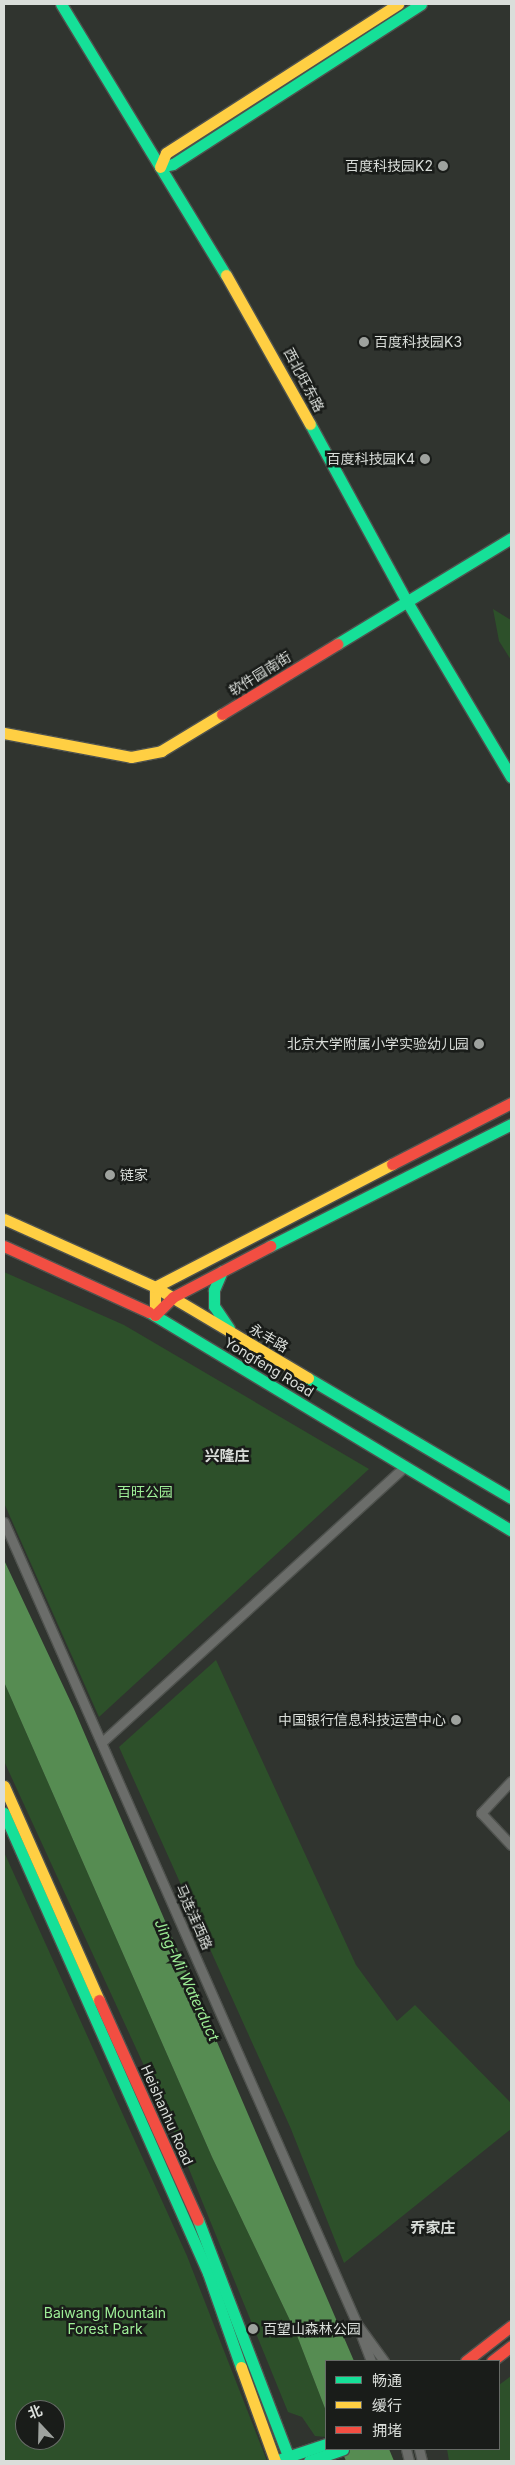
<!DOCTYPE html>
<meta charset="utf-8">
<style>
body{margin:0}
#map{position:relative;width:515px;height:2465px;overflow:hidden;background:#30342f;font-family:Inter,"Noto Sans SC",sans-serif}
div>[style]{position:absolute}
.green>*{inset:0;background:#2d502a}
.water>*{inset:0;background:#568c52}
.roads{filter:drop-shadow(1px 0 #4f524e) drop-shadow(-1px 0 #4f524e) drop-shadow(0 1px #4f524e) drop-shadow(0 -1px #4f524e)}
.street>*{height:9px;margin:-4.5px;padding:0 4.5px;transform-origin:4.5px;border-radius:4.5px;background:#6b6d6a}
.fast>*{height:11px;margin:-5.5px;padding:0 5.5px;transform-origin:5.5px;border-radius:5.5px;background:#16e098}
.slow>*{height:11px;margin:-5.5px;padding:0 5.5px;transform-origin:5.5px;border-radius:5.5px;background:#ffcf43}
.jam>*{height:11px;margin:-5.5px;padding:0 5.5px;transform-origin:5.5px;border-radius:5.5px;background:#f24e42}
.dots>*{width:14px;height:14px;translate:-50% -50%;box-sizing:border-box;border:2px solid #191c19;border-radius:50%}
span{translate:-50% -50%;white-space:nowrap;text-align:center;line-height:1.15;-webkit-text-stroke:5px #191c19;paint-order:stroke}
.poi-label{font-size:14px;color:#dadeda}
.right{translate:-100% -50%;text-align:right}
.left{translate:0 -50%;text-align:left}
.street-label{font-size:14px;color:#dadeda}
.park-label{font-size:14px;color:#9eee97}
.neighbourhood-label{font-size:15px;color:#dadeda;font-weight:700}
.water-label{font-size:15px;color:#9beb94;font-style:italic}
.frame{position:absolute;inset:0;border:5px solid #dadeda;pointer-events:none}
.legend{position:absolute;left:325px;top:2360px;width:175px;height:90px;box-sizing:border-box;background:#191c19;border:1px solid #666a66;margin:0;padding:6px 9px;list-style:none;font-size:15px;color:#dadeda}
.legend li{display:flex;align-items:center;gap:10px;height:25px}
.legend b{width:25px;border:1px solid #666a66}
.north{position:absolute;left:15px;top:2400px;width:50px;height:50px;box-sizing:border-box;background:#191c19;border:1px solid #666a66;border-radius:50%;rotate:339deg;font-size:14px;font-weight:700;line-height:20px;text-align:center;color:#dadeda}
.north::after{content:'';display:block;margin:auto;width:18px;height:22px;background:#9ea29e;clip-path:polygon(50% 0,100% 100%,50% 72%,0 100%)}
</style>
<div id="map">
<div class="green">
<i style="clip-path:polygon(493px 609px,511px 620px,511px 660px,499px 641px)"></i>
<i style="clip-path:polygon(4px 1272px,124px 1325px,369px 1469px,99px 1717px,4px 1503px)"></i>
<i style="clip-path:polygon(216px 1660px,356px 1965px,397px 2021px,415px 2005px,511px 2103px,511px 2129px,344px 2263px,291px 2129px,119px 1747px)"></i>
<i style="clip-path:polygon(4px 1682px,212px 2157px,296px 2333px,326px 2411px,326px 2437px,315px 2436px,302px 2417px,288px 2412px,169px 2120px,4px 1761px)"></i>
<i style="clip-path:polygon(evenodd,4px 1852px,187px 2256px,267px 2461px,4px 2461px,4px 1852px,25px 2410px,55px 2410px,55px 2440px,25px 2440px,25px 2410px)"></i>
<i style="clip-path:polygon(511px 2376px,511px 2461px,449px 2461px,447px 2449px,499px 2449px,499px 2385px)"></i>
</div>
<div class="water">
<i style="clip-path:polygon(4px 1560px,74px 1709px,354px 2361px,326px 2361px,326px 2411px,296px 2333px,212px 2157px,4px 1682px)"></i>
<i style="clip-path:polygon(341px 2449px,389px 2449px,394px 2461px,346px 2461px)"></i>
</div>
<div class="roads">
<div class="street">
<i style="left:4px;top:1522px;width:876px;rotate:66.24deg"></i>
<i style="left:102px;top:1742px;width:408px;rotate:-42.3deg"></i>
<i style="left:511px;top:1781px;width:44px;rotate:133.2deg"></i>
<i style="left:481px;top:1813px;width:44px;rotate:46.8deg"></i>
<i style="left:371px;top:2361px;width:40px;rotate:-111deg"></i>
<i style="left:357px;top:2324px;width:46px;rotate:53.9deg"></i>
<i style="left:406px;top:2449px;width:12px;rotate:76deg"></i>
<i style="left:419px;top:2449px;width:12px;rotate:76deg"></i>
</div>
<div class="fast">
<i style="left:61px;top:4px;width:317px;rotate:58.7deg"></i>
<i style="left:160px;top:167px;width:13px;rotate:-13deg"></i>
<i style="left:173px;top:164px;width:295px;rotate:-32.8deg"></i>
<i style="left:310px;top:424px;width:200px;rotate:61.4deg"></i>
<i style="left:406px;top:600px;width:206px;rotate:59.3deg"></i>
<i style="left:337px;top:644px;width:204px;rotate:-31.3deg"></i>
<i style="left:270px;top:1246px;width:270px;rotate:-26.8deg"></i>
<i style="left:222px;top:1271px;width:21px;rotate:113deg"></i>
<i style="left:214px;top:1290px;width:16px;rotate:90deg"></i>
<i style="left:214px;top:1306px;width:27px;rotate:56deg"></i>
<i style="left:149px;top:1312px;width:423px;rotate:31.1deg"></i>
<i style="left:308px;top:1378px;width:236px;rotate:30.6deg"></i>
<i style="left:4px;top:1813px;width:503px;rotate:66.08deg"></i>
<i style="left:208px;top:2273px;width:100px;rotate:70.7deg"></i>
<i style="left:198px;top:2220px;width:258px;rotate:69.1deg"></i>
<i style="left:275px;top:2461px;width:54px;rotate:-18.4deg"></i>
<i style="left:309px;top:2461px;width:36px;rotate:-19deg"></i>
</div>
<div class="slow">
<i style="left:160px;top:167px;width:15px;rotate:-67deg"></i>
<i style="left:166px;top:153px;width:276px;rotate:-32.7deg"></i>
<i style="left:226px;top:275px;width:171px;rotate:60.6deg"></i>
<i style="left:4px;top:733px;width:129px;rotate:10.7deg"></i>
<i style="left:131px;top:757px;width:31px;rotate:-11deg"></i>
<i style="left:161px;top:751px;width:71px;rotate:-31.2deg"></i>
<i style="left:4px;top:1219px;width:166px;rotate:24.2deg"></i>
<i style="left:155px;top:1287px;width:178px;rotate:30.7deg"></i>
<i style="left:155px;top:1315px;width:28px;rotate:-90deg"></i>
<i style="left:155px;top:1287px;width:267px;rotate:-27.4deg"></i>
<i style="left:4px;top:1786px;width:234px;rotate:66.1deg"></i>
<i style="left:241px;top:2367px;width:100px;rotate:70.1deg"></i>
</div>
<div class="jam">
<i style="left:222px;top:714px;width:135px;rotate:-31.3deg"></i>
<i style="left:392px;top:1164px;width:134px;rotate:-27.1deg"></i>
<i style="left:4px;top:1246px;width:159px;rotate:24.5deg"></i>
<i style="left:155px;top:1315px;width:25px;rotate:-45deg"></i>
<i style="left:173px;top:1297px;width:110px;rotate:-27.7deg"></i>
<i style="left:99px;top:2000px;width:241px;rotate:65.8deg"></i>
<i style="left:466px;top:2361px;width:57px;rotate:-37.9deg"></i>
<i style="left:492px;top:2361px;width:24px;rotate:-38deg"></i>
</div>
</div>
<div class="dots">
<i style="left:443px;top:166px;background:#9ea29e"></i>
<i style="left:364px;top:342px;background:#9ea29e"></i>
<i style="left:425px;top:459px;background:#9ea29e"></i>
<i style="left:479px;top:1044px;background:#9ea29e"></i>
<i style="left:110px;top:1175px;background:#9ea29e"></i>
<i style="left:456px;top:1720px;background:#9ea29e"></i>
<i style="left:253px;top:2329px;background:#9ea29e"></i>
</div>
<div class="poi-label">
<span class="right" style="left:433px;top:166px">百度科技园K2</span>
<span class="left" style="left:374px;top:342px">百度科技园K3</span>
<span class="right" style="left:415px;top:459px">百度科技园K4</span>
<span class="right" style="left:469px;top:1044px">北京大学附属小学实验幼儿园</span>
<span class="left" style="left:120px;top:1175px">链家</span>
<span class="right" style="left:446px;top:1720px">中国银行信息科技运营中心</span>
<span class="left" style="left:263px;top:2329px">百望山森林公园</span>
</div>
<div class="street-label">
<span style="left:304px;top:380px;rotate:62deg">西北旺东路</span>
<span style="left:260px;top:674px;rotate:-32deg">软件园南街</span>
<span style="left:269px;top:1338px;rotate:30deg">永丰路</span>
<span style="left:269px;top:1367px;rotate:31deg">Yongfeng Road</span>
<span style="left:194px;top:1917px;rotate:66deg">马连洼西路</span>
<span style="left:167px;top:2115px;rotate:66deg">Heishanhu Road</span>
</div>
<div class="park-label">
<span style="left:145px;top:1492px">百旺公园</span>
<span style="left:105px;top:2321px">Baiwang Mountain<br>Forest Park</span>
</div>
<div class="neighbourhood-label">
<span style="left:227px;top:1456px">兴隆庄</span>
<span style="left:433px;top:2228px">乔家庄</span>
</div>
<div class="water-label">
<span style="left:187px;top:1980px;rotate:65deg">Jing-Mi Waterduct</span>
</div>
<div class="frame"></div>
<ul class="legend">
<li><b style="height:6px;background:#16e098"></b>畅通</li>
<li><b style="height:6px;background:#ffcf43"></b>缓行</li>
<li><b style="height:6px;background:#f24e42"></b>拥堵</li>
</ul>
<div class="north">北</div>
</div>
